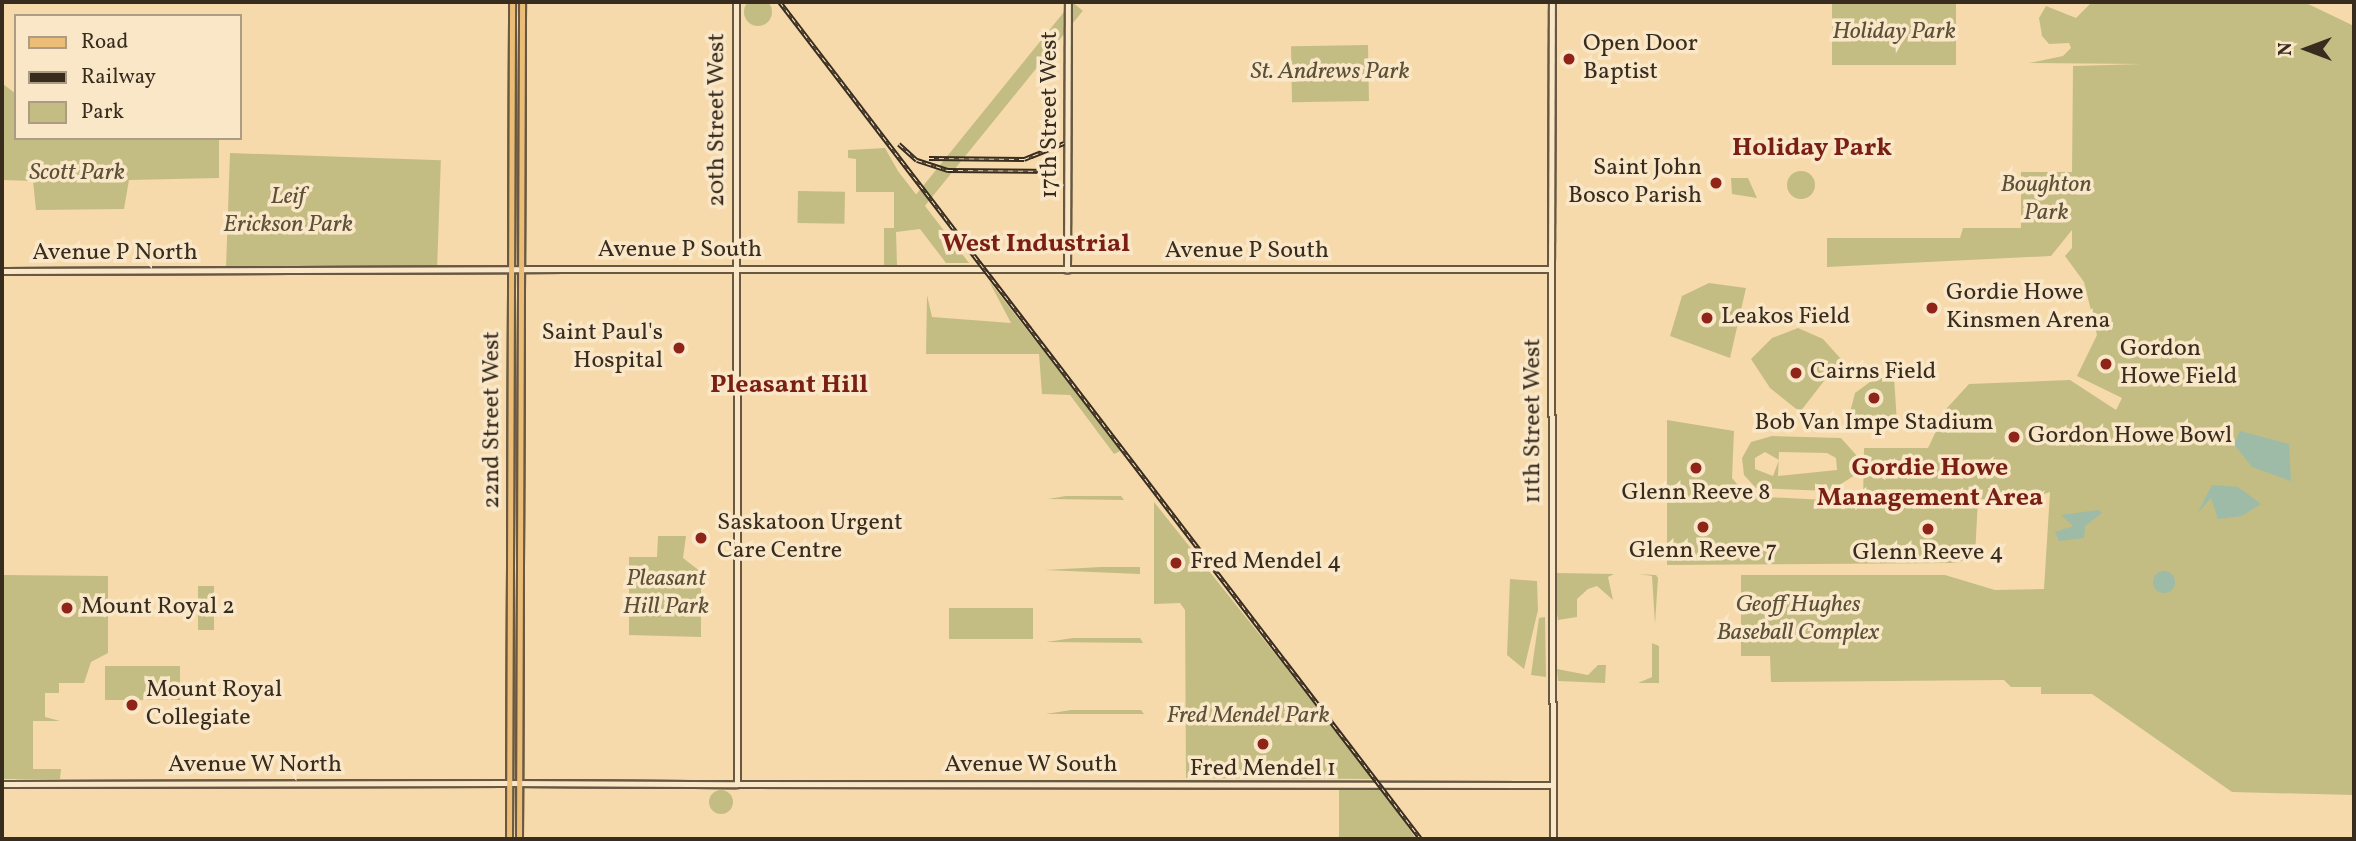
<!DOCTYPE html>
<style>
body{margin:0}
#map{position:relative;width:2356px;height:841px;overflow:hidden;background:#f6daab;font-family:Vollkorn,serif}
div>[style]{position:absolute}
.green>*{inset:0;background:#c4bd83;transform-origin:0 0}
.round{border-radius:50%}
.water>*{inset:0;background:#9dbba7}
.roads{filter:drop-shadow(2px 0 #685842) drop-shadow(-2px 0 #685842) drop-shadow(0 2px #685842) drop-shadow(0 -2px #685842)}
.tertiary>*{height:4.5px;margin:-2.25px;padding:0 2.25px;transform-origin:2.25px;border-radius:2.25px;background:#f9e7c8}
.secondary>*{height:5px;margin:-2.5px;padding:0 2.5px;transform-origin:2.5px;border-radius:2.5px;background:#f9e7c8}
.primary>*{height:5px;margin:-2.5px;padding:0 2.5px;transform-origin:2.5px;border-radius:2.5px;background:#ebbd76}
.rail>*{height:4.5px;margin-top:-2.25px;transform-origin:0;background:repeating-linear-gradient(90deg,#f9e7c8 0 5px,#382c1f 0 10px);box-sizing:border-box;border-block:2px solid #382c1f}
.dots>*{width:19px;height:19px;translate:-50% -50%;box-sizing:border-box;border:4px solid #f9e7c8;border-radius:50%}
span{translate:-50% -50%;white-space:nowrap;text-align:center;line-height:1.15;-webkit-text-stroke:7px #f9e7c8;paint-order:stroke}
.park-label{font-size:24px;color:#5b5038;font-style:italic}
.poi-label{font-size:24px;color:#382c1f}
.left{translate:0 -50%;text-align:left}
.right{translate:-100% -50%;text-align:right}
.street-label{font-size:24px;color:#382c1f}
.neighbourhood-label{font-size:26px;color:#7a1f14;font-weight:700}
.frame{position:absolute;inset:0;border:4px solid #382c1f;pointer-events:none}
.legend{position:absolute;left:14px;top:14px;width:228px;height:126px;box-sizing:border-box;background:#f9e7c8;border:2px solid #ac9c84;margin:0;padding:9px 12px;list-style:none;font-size:21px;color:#382c1f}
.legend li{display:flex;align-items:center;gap:14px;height:35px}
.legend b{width:35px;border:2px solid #ac9c84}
.north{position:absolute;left:2272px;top:14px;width:70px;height:70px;-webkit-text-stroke:5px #f9e7c8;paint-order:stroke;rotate:270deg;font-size:19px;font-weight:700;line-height:28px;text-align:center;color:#382c1f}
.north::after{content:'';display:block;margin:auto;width:24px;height:32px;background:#382c1f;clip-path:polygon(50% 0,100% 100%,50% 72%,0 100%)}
</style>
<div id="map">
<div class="green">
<i class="round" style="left:744px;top:-2px;width:28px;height:28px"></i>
<i style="left:1072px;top:2px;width:14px;height:258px;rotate:39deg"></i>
<i style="left:1832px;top:2px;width:124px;height:63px"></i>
<i style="clip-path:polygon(2092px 2px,2304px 2px,2354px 26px,2354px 795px,2232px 792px,2092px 694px,2041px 694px,2041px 687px,2011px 687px,2004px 680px,1771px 682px,1770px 656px,1741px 656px,1741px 575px,1945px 575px,1995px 590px,2044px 589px,2050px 492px,2023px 501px,1978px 499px,1975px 556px,1956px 563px,1667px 565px,1667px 420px,1734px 431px,1732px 478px,1747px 496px,1863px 502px,1864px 448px,1928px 448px,1947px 408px,1969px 384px,2070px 380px,2116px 410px,2122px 398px,2077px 376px,2097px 335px,2084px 282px,2065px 256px,2072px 248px,2072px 230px,2051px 256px,1827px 267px,1827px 238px,1960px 238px,1963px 228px,2021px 228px,2021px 172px,2072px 172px,2073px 66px,2142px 64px,2029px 63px,2063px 56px,2071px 48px,2069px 43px,2049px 44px,2042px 36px,2039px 18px,2046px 6px,2076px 18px)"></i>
<i style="left:1368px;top:45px;width:56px;height:77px;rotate:89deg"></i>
<i style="clip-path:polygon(2px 70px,3px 84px,16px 94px,16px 138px,219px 138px,219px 178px,129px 180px,124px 209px,36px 210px,33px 181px,2px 180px)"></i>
<i style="clip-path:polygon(885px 148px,898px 171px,969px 263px,946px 263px,920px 229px,896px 232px,897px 265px,884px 265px,884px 228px,894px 228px,894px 192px,856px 192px,856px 159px,848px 158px,848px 150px)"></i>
<i style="left:230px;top:153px;width:211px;height:114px;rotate:2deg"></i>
<i class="round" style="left:1787px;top:171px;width:28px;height:28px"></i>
<i style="clip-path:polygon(1731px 178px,1748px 178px,1757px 198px,1732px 194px)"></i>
<i style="left:798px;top:191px;width:47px;height:32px;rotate:1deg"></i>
<i style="clip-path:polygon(989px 281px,1081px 399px,1122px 450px,1114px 454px,1070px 395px,1042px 394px,1039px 354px,926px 354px,927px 295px,932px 317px,1011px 323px)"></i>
<i style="clip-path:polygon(1709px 283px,1746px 288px,1730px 358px,1670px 336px,1682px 296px)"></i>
<i style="clip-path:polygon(1798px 328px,1823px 339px,1841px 359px,1800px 412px,1770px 388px,1751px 359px,1772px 338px)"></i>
<i style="clip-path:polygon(1894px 376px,1897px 424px,1847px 424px,1855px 393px,1874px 379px)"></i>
<i style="clip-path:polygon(evenodd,1772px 436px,1841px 438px,1858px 457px,1855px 475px,1830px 491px,1756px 488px,1744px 475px,1742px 458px,1751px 442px,1772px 436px,1765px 452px,1779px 460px,1773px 476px,1755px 469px,1755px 458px,1765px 452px,1772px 436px,1779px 452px,1827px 453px,1836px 458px,1837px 470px,1778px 476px,1779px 452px)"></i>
<i style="clip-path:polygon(1066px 496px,1121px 496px,1124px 500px,1048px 499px)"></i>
<i style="clip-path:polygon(1154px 502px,1375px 779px,1186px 778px,1185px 610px,1180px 603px,1154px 604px)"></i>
<i style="clip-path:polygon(658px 536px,686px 536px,683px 558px,701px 572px,701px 637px,629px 635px,629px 557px,657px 557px)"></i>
<i style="clip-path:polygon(1140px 567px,1140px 574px,1045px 570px,1101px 567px)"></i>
<i style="clip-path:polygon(1557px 573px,1614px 574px,1608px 577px,1613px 600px,1597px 586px,1588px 589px,1577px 599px,1577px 617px,1558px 620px,1551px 578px)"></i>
<i style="clip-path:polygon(1639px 574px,1656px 575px,1658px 578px,1655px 624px,1652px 576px)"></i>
<i style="clip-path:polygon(2px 575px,108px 576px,108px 653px,91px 662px,84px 683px,59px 683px,59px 693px,45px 693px,45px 717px,60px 721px,33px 721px,33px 769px,61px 769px,60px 779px,2px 779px)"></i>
<i style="clip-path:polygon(1510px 579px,1537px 581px,1538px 610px,1524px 669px,1507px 655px)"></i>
<i style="left:198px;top:586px;width:16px;height:44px"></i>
<i style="left:949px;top:608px;width:84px;height:31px"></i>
<i style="clip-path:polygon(1545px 617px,1546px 677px,1531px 675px,1539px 618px)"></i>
<i style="clip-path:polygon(1073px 638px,1140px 638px,1143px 643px,1046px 642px)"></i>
<i style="clip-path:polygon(1652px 643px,1659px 646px,1659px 683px,1638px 683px,1652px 677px)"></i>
<i style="clip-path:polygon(1598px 665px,1606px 665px,1605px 683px,1558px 681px,1557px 669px,1588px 675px)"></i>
<i style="left:105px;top:666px;width:75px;height:34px"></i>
<i style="clip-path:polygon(1071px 710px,1141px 710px,1144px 714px,1046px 714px)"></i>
<i style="clip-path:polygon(1339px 786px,1381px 787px,1416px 839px,1339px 839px)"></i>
<i class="round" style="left:709px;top:790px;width:24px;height:24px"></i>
</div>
<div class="water">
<i style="clip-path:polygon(2240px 431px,2289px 444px,2291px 481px,2252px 467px,2234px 444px)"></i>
<i style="clip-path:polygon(2212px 485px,2238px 487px,2261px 504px,2242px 516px,2218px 519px,2211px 498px,2197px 514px)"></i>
<i style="clip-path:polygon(2098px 510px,2102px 513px,2085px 526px,2084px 538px,2059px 541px,2055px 532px,2073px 526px,2061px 515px)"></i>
<i class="round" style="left:2153px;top:571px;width:22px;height:22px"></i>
</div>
<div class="roads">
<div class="tertiary">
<i style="left:1551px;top:269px;width:267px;rotate:-89.8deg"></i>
<i style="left:1067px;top:270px;width:268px;rotate:-89.8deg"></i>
<i style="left:2px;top:784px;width:507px;rotate:-0.11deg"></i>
<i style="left:737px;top:784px;width:816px;rotate:0.07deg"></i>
</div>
<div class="secondary">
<i style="left:522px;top:269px;width:1029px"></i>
<i style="left:1551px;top:269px;width:570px;rotate:89.8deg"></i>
<i style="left:2px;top:271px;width:563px;rotate:-0.2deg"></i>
<i style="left:509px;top:783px;width:228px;rotate:0.3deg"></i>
<i style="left:737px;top:784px;width:782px;rotate:-90.07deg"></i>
</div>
<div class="primary">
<i style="left:509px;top:839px;width:837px;rotate:-89.79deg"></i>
<i style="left:519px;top:839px;width:837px;rotate:-89.79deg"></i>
</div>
</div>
<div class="rail">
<i style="left:780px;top:2px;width:1054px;rotate:52.55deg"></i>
<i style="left:899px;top:144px;width:24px;rotate:42deg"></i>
<i style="left:917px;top:160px;width:33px;rotate:18deg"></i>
<i style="left:948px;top:170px;width:106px;rotate:0.5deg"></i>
<i style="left:929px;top:158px;width:95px;rotate:0.6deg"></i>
<i style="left:1024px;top:159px;width:43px;rotate:-21.8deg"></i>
</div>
<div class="dots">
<i style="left:1569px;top:59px;background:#8f2418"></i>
<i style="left:1716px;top:183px;background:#8f2418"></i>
<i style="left:1932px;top:308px;background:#8f2418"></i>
<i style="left:1707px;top:318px;background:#8f2418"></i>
<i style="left:679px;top:348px;background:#8f2418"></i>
<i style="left:2106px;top:364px;background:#8f2418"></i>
<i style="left:1796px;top:373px;background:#8f2418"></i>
<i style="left:1874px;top:398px;background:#8f2418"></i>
<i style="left:2014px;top:437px;background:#8f2418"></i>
<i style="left:1696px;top:468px;background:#8f2418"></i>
<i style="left:1703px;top:527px;background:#8f2418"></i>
<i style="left:1928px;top:529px;background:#8f2418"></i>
<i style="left:701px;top:538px;background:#8f2418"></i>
<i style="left:1176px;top:563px;background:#8f2418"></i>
<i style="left:67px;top:608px;background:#8f2418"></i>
<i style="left:132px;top:705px;background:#8f2418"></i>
<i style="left:1263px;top:744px;background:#8f2418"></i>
</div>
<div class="park-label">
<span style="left:1894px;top:33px">Holiday Park</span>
<span style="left:1330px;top:73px">St. Andrews Park</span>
<span style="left:77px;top:174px">Scott Park</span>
<span style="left:2046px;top:200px">Boughton<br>Park</span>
<span style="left:288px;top:212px">Leif<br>Erickson Park</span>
<span style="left:666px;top:594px">Pleasant<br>Hill Park</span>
<span style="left:1798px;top:620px">Geoff Hughes<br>Baseball Complex</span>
<span style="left:1248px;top:717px">Fred Mendel Park</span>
</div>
<div class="poi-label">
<span class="left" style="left:1583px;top:59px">Open Door<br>Baptist</span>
<span class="right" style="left:1702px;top:183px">Saint John<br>Bosco Parish</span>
<span class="left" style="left:1946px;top:308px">Gordie Howe<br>Kinsmen Arena</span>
<span class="left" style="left:1721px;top:318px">Leakos Field</span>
<span class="right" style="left:663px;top:348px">Saint Paul's<br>Hospital</span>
<span class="left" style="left:2120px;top:364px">Gordon<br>Howe Field</span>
<span class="left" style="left:1810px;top:373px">Cairns Field</span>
<span style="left:1874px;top:424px">Bob Van Impe Stadium</span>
<span class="left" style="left:2028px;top:437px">Gordon Howe Bowl</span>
<span style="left:1696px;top:494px">Glenn Reeve 8</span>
<span class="left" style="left:717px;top:538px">Saskatoon Urgent<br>Care Centre</span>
<span style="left:1703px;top:552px">Glenn Reeve 7</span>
<span style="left:1928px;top:554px">Glenn Reeve 4</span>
<span class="left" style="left:1190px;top:563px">Fred Mendel 4</span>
<span class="left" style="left:81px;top:608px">Mount Royal 2</span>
<span class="left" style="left:146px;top:705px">Mount Royal<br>Collegiate</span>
<span style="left:1263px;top:770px">Fred Mendel 1</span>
</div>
<div class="street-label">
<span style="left:1051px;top:115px;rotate:-90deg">17th Street West</span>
<span style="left:718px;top:120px;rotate:-90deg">20th Street West</span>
<span style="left:680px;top:251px">Avenue P South</span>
<span style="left:1247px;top:252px">Avenue P South</span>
<span style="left:115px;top:254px">Avenue P North</span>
<span style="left:493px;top:420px;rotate:-90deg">22nd Street West</span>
<span style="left:1534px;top:421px;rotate:-90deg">11th Street West</span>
<span style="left:255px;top:766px">Avenue W North</span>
<span style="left:1031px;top:766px">Avenue W South</span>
</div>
<div class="neighbourhood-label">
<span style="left:1812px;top:149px">Holiday Park</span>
<span style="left:1036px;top:245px">West Industrial</span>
<span style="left:789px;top:386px">Pleasant Hill</span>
<span style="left:1930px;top:484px">Gordie Howe<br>Management Area</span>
</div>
<div class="frame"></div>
<ul class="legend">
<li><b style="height:9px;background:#ebbd76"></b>Road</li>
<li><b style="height:9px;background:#382c1f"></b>Railway</li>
<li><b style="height:19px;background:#c4bd83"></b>Park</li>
</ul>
<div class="north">N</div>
</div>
